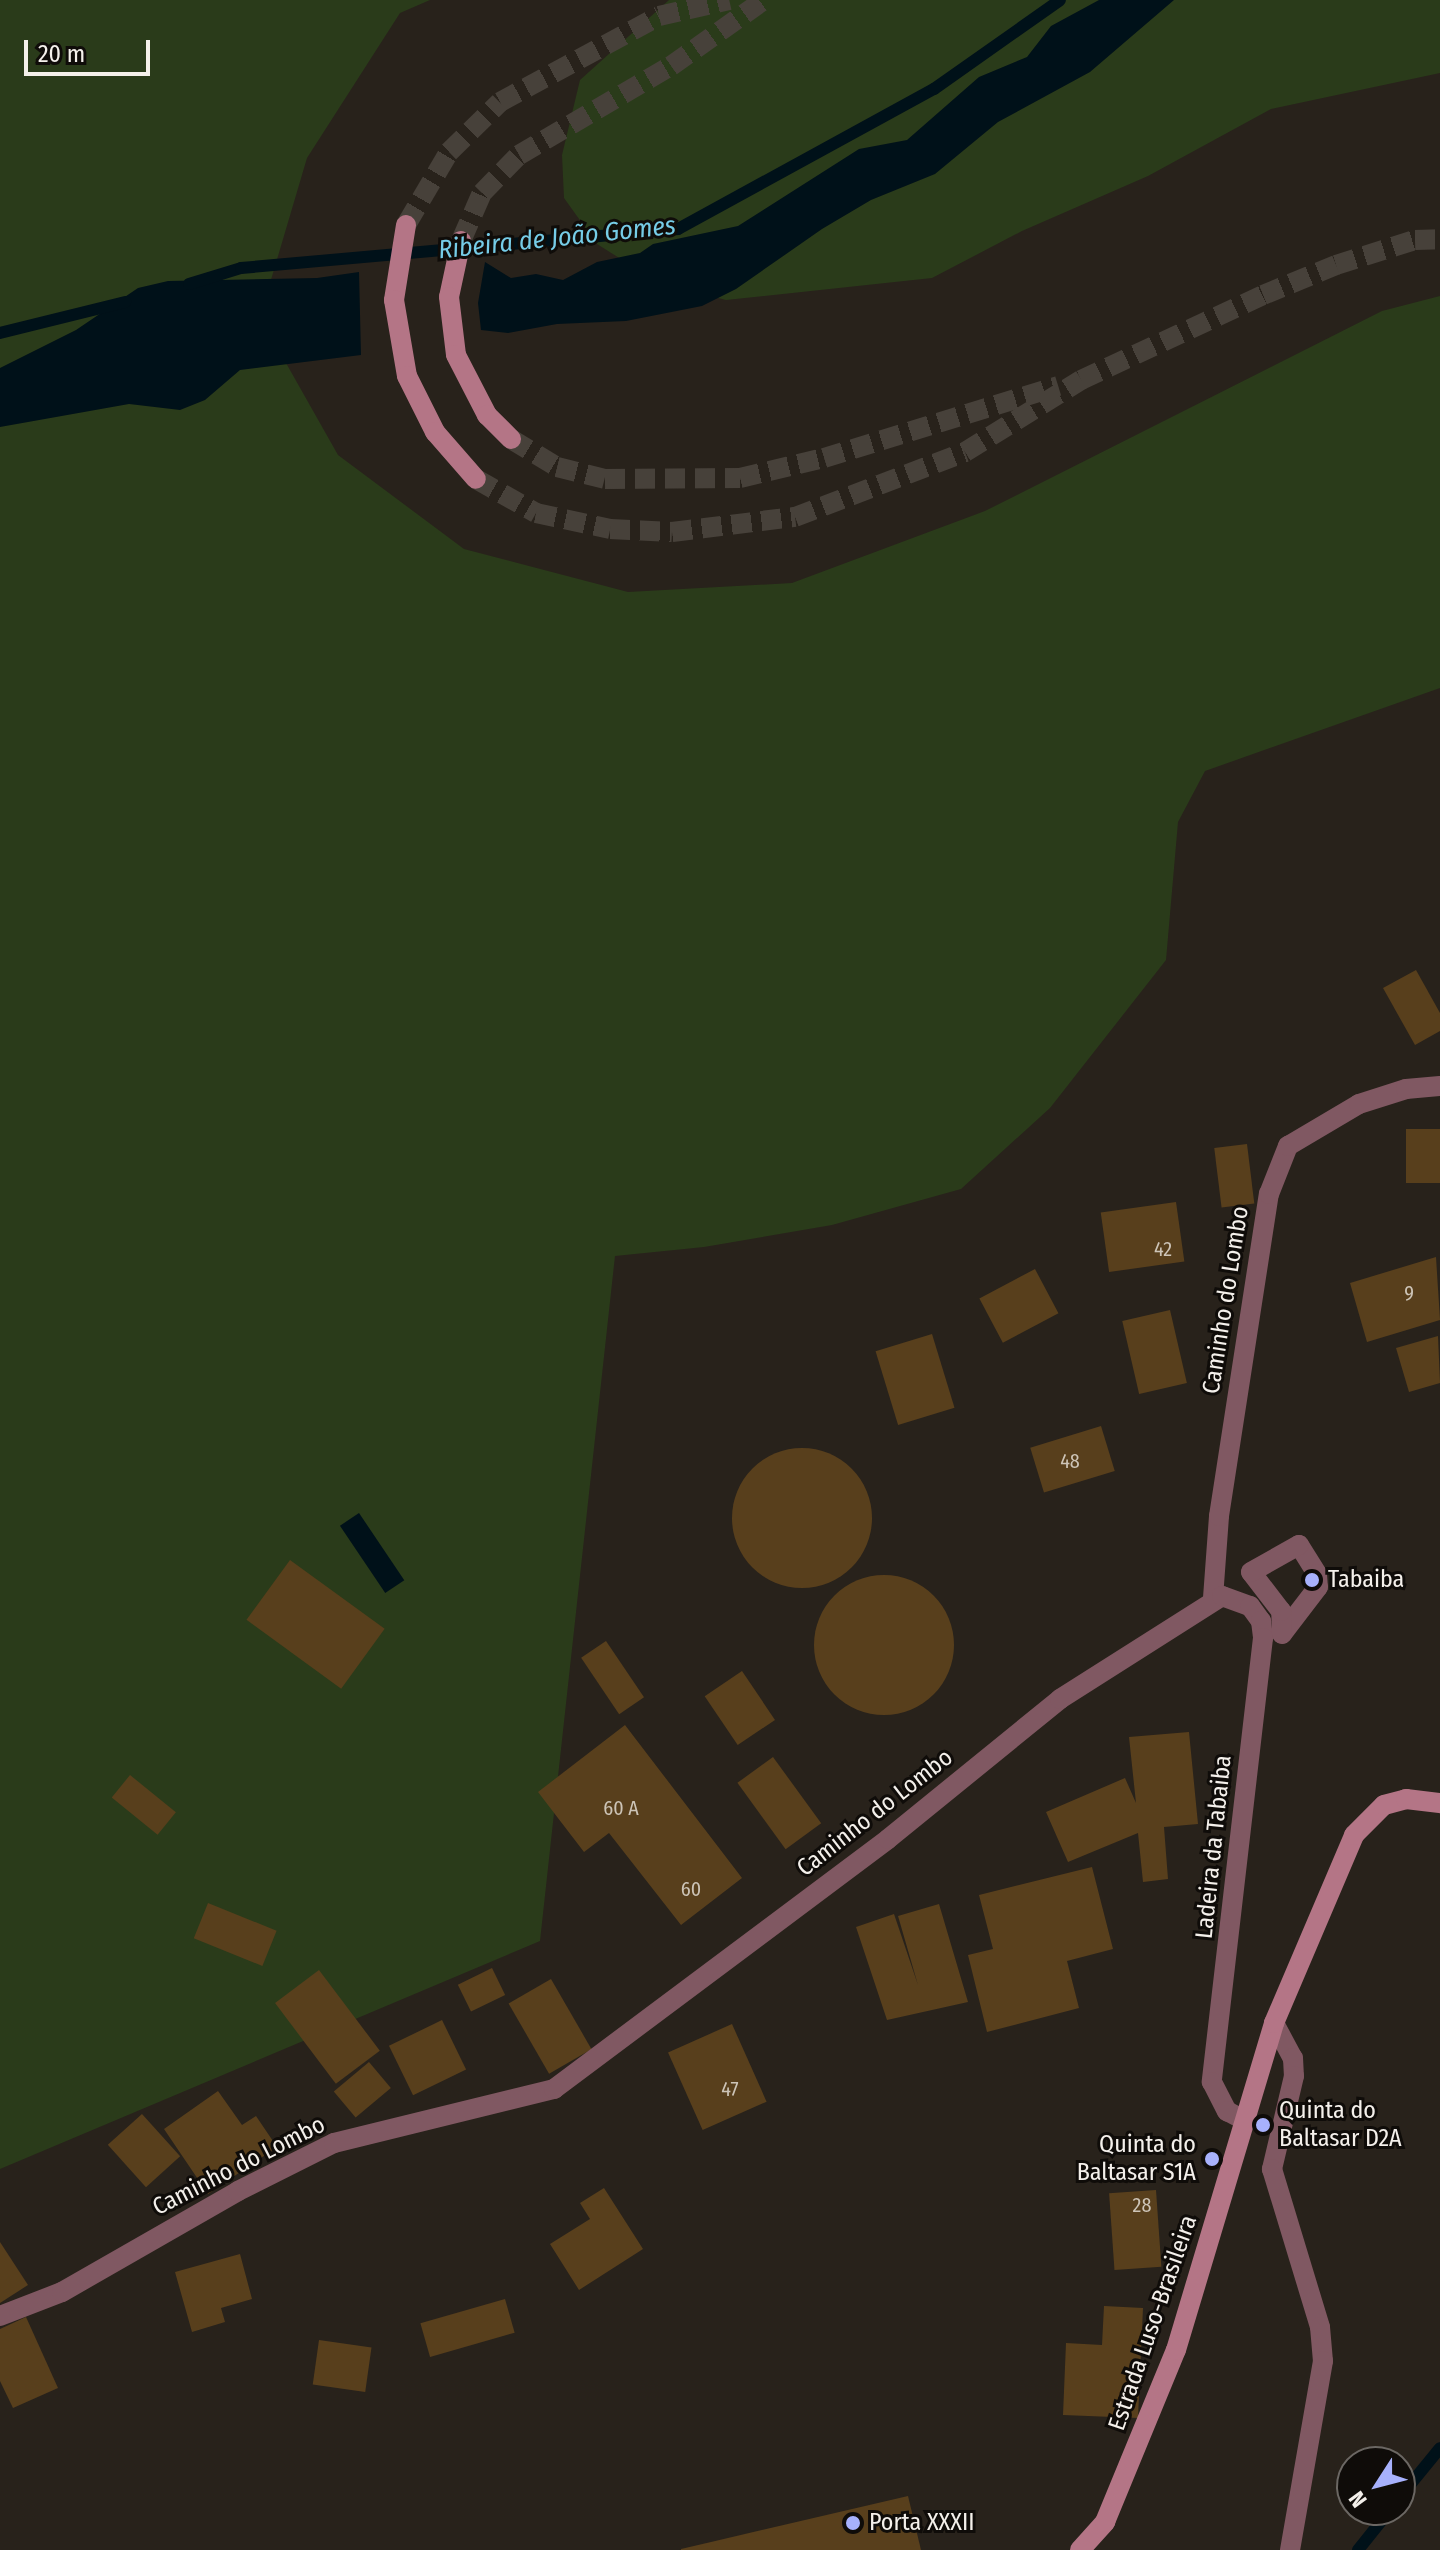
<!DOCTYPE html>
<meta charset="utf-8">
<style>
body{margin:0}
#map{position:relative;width:1440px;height:2550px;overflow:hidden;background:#28221b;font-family:"Fira Sans Condensed",sans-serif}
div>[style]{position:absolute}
.green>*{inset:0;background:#2a3b1a}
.water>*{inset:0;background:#001119;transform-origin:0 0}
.stream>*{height:12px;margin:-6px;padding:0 6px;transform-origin:6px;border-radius:6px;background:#001119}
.building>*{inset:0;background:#583f1c;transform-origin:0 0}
.round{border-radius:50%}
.secondary-tunnel>*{height:20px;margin-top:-10px;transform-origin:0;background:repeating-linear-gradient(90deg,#47413a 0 20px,transparent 0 30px)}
.lane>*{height:20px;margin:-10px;padding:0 10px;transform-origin:10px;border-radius:10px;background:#805862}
.street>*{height:20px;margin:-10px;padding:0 10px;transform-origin:10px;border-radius:10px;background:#805862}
.secondary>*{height:20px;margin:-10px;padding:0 10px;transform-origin:10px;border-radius:10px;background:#b47586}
.dots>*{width:22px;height:22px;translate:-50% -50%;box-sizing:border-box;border:4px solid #0f0c09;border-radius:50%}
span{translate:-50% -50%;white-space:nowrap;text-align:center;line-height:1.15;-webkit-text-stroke:6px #0f0c09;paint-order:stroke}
.number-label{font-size:20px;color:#cdc4b7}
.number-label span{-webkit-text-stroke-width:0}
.street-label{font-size:24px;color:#f4f0eb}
.poi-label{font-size:24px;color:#f4f0eb}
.left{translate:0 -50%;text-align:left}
.right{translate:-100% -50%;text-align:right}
.water-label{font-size:26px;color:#76cce7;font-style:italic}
.north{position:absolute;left:1336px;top:2446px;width:80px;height:80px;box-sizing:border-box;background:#0f0c09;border:2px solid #6b6763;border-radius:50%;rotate:234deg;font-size:22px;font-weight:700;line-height:32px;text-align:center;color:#f4f0eb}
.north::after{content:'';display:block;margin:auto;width:28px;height:36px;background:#a7b1fc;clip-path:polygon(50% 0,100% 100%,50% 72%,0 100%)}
.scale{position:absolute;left:24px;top:40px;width:126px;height:36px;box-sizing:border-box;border:4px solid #f4f0eb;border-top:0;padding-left:10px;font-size:24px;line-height:28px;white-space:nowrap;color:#f4f0eb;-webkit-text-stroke:6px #0f0c09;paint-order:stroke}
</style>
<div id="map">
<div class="green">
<i style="clip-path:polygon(0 0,430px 0,400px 13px,307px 158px,260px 317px,338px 455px,464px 549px,628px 592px,792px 583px,985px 511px,1382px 311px,1440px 296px,1440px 688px,1205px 771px,1178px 822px,1166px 960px,1050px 1108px,961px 1189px,832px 1225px,704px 1247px,615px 1256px,540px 1941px,0 2169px)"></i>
<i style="clip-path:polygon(669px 0,1440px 0,1440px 73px,1271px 109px,1148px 176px,1022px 231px,932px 278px,726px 300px,659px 283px,597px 244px,564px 198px,562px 155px,580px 80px)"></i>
</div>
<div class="water">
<i style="clip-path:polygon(1099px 0,1174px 0,1090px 72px,998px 122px,935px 174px,871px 200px,822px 229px,736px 289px,702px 306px,626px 321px,557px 324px,508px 333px,481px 330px,478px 303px,485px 262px,511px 278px,536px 274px,563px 280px,597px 262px,640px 253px,653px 244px,738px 226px,859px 149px,907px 140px,979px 77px,1027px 57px,1051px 26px)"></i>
<i style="clip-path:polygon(359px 272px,361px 355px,240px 370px,205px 400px,180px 410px,129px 404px,0 427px,0 368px,76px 330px,138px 288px,168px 281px,317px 278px)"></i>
<i style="left:359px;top:1513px;width:81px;height:23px;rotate:56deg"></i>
</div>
<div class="stream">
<i style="left:189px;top:284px;width:54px;rotate:-17.1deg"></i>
<i style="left:241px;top:268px;width:439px;rotate:-5.1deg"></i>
<i style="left:678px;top:229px;width:292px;rotate:-28.7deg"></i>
<i style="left:934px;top:89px;width:154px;rotate:-35.2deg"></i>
<i style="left:0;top:333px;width:129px;rotate:-13.9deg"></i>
<i style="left:1400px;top:2497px;width:63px;rotate:-50.8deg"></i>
<i style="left:1358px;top:2550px;width:51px;rotate:-51.3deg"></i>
</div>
<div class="building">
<i style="clip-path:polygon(1416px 970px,1440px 1013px,1440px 1031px,1415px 1045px,1383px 988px)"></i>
<i style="left:1440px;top:1129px;width:54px;height:34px;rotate:90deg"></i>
<i style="left:1247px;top:1144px;width:60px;height:33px;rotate:83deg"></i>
<i style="left:1176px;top:1202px;width:60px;height:76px;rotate:82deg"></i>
<i style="clip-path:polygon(1436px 1257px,1440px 1320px,1367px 1342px,1350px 1283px)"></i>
<i style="left:1035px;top:1269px;width:50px;height:63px;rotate:62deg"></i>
<i style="left:1170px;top:1310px;width:75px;height:49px;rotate:77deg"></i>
<i style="left:932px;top:1334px;width:77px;height:59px;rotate:73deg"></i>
<i style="clip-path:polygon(1438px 1336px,1440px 1383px,1409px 1392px,1396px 1348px)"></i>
<i style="left:1101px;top:1426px;width:47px;height:74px;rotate:73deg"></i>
<i class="round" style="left:732px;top:1448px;width:140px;height:140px"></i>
<i style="left:290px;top:1560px;width:117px;height:74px;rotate:36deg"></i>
<i class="round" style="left:814px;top:1575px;width:140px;height:140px"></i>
<i style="left:606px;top:1641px;width:68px;height:30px;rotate:56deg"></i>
<i style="left:742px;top:1671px;width:59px;height:45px;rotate:56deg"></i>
<i style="clip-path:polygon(625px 1725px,742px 1878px,681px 1925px,609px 1833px,584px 1852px,538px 1792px)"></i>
<i style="clip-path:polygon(1189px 1732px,1198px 1824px,1164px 1827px,1168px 1879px,1143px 1882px,1138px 1833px,1068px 1862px,1046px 1812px,1125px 1778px,1136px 1803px,1129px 1737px)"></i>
<i style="left:773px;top:1757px;width:82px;height:44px;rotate:54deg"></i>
<i style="left:130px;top:1775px;width:59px;height:29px;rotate:39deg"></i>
<i style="clip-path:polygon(1092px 1867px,1113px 1949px,1067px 1961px,1079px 2008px,987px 2032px,968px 1955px,993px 1949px,979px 1895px)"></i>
<i style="left:208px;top:1903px;width:74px;height:38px;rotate:22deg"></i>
<i style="clip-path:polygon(939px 1904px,968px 2002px,887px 2020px,856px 1927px,894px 1914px,918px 1985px,898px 1916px)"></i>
<i style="left:492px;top:1968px;width:30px;height:38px;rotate:64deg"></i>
<i style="left:319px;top:1970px;width:101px;height:55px;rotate:53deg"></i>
<i style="left:551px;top:1979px;width:81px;height:49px;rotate:60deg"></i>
<i style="left:442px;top:2020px;width:55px;height:59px;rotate:64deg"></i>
<i style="left:732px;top:2024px;width:85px;height:70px;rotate:66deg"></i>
<i style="left:369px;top:2062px;width:34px;height:46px;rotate:50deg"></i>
<i style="clip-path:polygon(218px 2091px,242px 2125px,256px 2116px,277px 2147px,208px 2194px,164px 2129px)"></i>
<i style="left:142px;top:2114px;width:57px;height:46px;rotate:48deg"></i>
<i style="clip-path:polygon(604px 2188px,643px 2249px,579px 2290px,550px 2244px,590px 2219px,580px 2203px)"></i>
<i style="left:1156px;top:2190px;width:77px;height:47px;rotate:86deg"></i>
<i style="clip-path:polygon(0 2242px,28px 2285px,0 2303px)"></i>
<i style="clip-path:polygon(240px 2254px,252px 2299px,221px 2308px,225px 2322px,192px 2332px,175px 2272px)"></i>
<i style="left:505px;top:2299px;width:35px;height:88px;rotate:74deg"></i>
<i style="clip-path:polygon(1104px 2306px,1143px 2308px,1138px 2418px,1063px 2415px,1066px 2343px,1102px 2345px)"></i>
<i style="clip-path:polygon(26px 2317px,58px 2388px,13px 2408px,0 2381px,0 2329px)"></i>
<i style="left:319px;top:2340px;width:53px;height:45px;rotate:8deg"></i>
<i style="clip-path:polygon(908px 2496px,921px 2550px,681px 2550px,681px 2549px)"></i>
</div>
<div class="secondary-tunnel">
<i style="left:406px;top:225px;width:85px;rotate:-59.5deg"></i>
<i style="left:449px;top:152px;width:71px;rotate:-44.4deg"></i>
<i style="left:500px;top:102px;width:181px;rotate:-28.4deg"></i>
<i style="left:659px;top:16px;width:72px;rotate:-12.9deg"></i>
<i style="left:461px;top:241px;width:52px;rotate:-66.4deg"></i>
<i style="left:482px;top:193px;width:53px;rotate:-45.8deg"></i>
<i style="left:519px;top:155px;width:176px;rotate:-30.4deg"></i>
<i style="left:671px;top:66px;width:114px;rotate:-35.4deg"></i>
<i style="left:511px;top:439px;width:54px;rotate:31.3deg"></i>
<i style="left:557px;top:467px;width:49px;rotate:14deg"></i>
<i style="left:605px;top:479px;width:135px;rotate:-0.4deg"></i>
<i style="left:740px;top:478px;width:86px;rotate:-13.4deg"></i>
<i style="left:824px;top:458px;width:245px;rotate:-17.1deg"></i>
<i style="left:476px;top:479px;width:69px;rotate:29.5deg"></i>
<i style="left:536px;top:513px;width:76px;rotate:12.2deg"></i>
<i style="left:610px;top:529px;width:62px;rotate:2.8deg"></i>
<i style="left:672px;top:532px;width:124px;rotate:-7deg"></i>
<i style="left:795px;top:517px;width:182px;rotate:-20.9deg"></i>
<i style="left:965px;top:452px;width:137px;rotate:-31.8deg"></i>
<i style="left:1081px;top:380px;width:201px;rotate:-25deg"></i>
<i style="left:1263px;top:295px;width:79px;rotate:-22.3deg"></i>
<i style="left:1336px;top:265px;width:83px;rotate:-17.6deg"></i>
<i style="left:1415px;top:240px;width:25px;rotate:-2deg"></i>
</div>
<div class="lane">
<i style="left:1213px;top:1598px;width:82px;rotate:-85.8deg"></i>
<i style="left:1219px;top:1516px;width:326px;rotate:-81.2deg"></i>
<i style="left:1269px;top:1194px;width:52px;rotate:-68.4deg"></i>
<i style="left:1288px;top:1146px;width:82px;rotate:-30.6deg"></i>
<i style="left:1359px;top:1104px;width:49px;rotate:-17.7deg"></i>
<i style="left:1406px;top:1089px;width:34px;rotate:-5deg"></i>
<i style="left:1274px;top:2023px;width:40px;rotate:62deg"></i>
<i style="left:1293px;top:2058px;width:18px;rotate:87deg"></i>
<i style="left:1294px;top:2076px;width:96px;rotate:103.3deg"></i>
<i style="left:1272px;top:2169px;width:165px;rotate:73.1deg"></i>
<i style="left:1320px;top:2327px;width:34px;rotate:85deg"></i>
<i style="left:1323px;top:2361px;width:192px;rotate:99.9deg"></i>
<i style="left:0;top:2316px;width:66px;rotate:-21.2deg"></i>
<i style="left:62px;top:2292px;width:203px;rotate:-29.8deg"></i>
<i style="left:238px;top:2191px;width:107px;rotate:-26.6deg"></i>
<i style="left:334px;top:2143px;width:227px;rotate:-13.8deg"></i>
<i style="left:554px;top:2089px;width:417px;rotate:-36.8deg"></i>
<i style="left:888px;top:1839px;width:222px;rotate:-39.1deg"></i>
<i style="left:1060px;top:1699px;width:192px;rotate:-32.4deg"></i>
<i style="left:1222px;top:1596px;width:30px;rotate:20deg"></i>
<i style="left:1250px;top:1606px;width:19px;rotate:54deg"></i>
<i style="left:1261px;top:1621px;width:17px;rotate:83deg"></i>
<i style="left:1263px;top:1638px;width:447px;rotate:96.6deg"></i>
<i style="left:1212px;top:2082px;width:33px;rotate:63deg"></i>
<i style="left:1227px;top:2111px;width:21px;rotate:28deg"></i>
</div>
<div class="street">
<i style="left:1299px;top:1545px;width:34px;rotate:58deg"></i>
<i style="left:1317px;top:1574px;width:13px;rotate:86deg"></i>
<i style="left:1318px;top:1587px;width:59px;rotate:127.5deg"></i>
<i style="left:1282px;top:1634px;width:23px;rotate:-92deg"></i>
<i style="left:1281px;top:1611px;width:49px;rotate:-127.6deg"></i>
<i style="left:1251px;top:1572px;width:55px;rotate:-29.4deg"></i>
</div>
<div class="secondary">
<i style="left:406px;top:225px;width:76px;rotate:99.1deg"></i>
<i style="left:394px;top:300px;width:77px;rotate:80.3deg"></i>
<i style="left:407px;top:376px;width:63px;rotate:63.4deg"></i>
<i style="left:435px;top:432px;width:62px;rotate:48.9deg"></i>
<i style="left:461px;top:241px;width:57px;rotate:102.1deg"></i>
<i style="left:449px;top:297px;width:58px;rotate:83.1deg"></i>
<i style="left:456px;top:355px;width:68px;rotate:62.7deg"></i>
<i style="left:487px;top:415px;width:34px;rotate:45deg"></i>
<i style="left:1080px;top:2550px;width:38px;rotate:-48deg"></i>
<i style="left:1105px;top:2522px;width:186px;rotate:-67.6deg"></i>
<i style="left:1176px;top:2350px;width:341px;rotate:-73.3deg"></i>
<i style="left:1274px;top:2023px;width:204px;rotate:-66.9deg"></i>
<i style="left:1354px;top:1835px;width:42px;rotate:-45deg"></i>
<i style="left:1384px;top:1805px;width:23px;rotate:-15deg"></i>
<i style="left:1406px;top:1799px;width:34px;rotate:7deg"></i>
</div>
<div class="dots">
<i style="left:1312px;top:1580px;background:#a7b1fc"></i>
<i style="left:1263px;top:2125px;background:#a7b1fc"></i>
<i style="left:1212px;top:2159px;background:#a7b1fc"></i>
<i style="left:853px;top:2523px;background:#a7b1fc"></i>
</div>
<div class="number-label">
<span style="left:1163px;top:1249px">42</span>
<span style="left:1409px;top:1293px">9</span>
<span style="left:1070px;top:1461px">48</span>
<span style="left:621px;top:1808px">60 A</span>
<span style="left:691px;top:1889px">60</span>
<span style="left:730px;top:2089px">47</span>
<span style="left:1142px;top:2205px">28</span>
</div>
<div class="street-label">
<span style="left:1226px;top:1300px;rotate:-81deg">Caminho do Lombo</span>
<span style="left:875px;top:1813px;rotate:-38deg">Caminho do Lombo</span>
<span style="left:1214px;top:1847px;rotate:-84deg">Ladeira da Tabaiba</span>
<span style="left:239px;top:2166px;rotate:-27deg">Caminho do Lombo</span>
<span style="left:1153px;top:2323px;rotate:-71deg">Estrada Luso-Brasileira</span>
</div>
<div class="poi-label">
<span class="left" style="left:1328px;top:1580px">Tabaiba</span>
<span class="left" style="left:1279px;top:2125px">Quinta do<br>Baltasar D2A</span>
<span class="right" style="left:1196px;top:2159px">Quinta do<br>Baltasar S1A</span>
<span class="left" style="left:869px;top:2523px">Porta XXXII</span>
</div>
<div class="water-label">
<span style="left:557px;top:238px;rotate:-6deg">Ribeira de João Gomes</span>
</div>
<div class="north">N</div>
<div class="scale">20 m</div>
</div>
